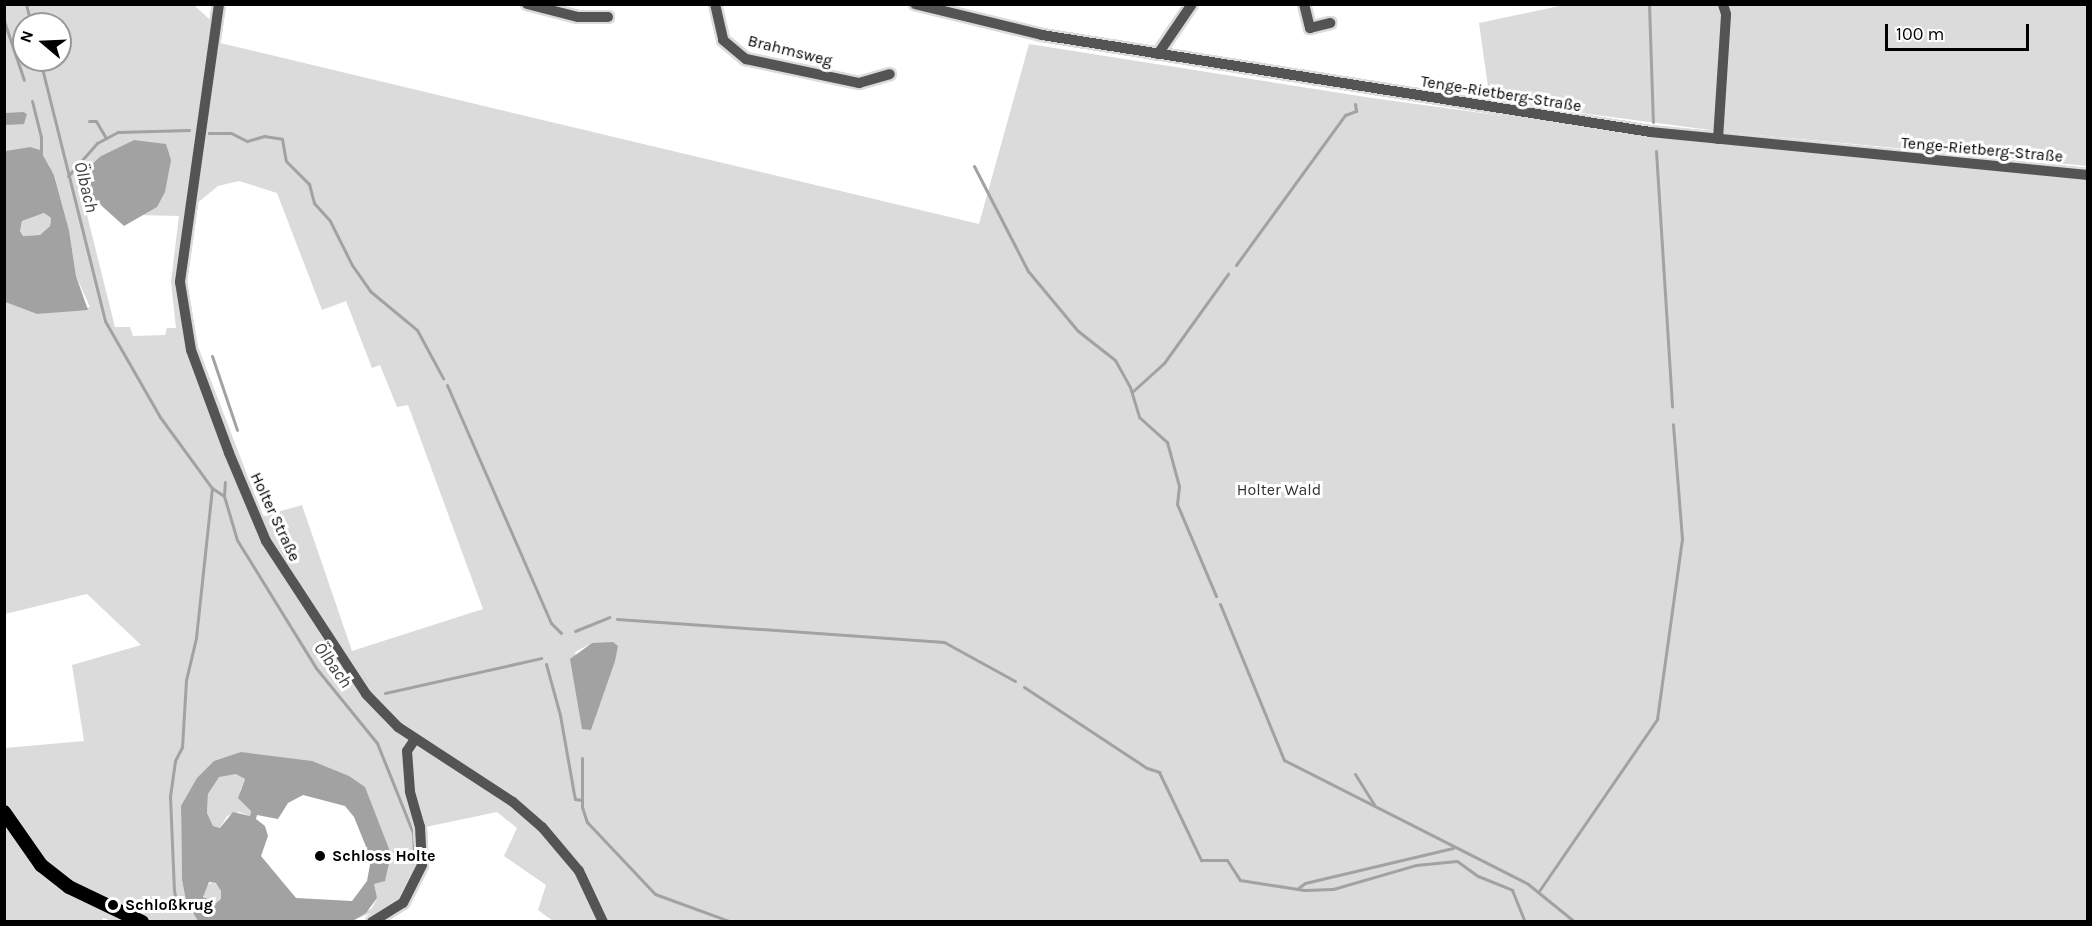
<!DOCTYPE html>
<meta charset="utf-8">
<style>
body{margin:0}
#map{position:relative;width:2092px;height:926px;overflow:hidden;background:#fff;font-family:Karla,sans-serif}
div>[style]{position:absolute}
.green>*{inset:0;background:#dbdbdb}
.round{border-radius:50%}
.water>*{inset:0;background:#a2a2a2}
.stream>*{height:3px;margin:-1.5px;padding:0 1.5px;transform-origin:1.5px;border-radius:1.5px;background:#a2a2a2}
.roads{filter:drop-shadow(2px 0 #dbdbdb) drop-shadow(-2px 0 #dbdbdb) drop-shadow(0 2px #dbdbdb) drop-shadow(0 -2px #dbdbdb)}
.minor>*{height:10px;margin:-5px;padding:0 5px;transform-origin:5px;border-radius:5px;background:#545454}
.major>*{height:14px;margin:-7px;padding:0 7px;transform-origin:7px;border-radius:7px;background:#000}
.dots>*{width:16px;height:16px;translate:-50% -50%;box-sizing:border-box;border:3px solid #fff;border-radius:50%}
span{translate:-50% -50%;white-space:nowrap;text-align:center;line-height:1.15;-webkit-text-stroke:6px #fff;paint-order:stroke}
.street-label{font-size:16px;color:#000}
.park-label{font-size:16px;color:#323232}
.poi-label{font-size:16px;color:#000;font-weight:700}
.left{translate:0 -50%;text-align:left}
.water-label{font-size:18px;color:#434343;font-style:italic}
.frame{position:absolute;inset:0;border:6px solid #000;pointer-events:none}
.north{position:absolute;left:12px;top:12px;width:60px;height:60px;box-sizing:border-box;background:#fff;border:2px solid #999;border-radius:50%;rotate:289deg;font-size:16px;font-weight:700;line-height:24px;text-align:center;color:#000}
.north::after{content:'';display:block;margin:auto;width:21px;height:27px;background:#000;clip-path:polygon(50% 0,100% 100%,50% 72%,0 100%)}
.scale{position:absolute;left:1885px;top:24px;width:144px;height:27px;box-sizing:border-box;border:3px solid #000;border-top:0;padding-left:8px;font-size:18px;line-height:21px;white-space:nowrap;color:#000;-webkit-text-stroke:4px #fff;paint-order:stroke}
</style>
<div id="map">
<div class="green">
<i style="clip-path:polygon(1569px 4px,2087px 5px,2087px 166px,1725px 132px,1490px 101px,1479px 23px)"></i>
<i style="clip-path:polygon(evenodd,4px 5px,194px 5px,221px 30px,220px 43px,979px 224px,1029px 44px,1372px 98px,1718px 145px,2087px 180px,2087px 921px,553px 921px,538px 910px,546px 885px,504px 856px,517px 828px,497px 812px,416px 829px,418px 864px,406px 892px,389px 907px,353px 920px,372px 908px,377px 898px,372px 886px,365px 787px,241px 752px,181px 806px,182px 880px,186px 901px,201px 921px,115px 922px,103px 918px,102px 922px,5px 921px,5px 748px,84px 741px,72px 665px,141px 645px,87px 594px,5px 614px,5px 302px,37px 314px,90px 307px,76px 276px,69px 230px,54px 174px,30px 147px,5px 151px,4px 5px,24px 24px,60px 24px,60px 60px,24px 60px,24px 24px,4px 5px,134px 140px,166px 145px,157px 207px,140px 215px,179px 216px,171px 282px,176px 328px,167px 328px,165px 335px,133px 336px,130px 327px,115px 327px,82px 195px,88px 191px,87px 181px,101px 156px,134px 140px,4px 5px,239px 181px,277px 193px,322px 310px,346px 301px,372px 368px,380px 365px,397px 407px,408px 405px,483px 609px,352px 651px,302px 505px,263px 516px,198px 347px,187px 282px,195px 205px,218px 186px,239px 181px,4px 5px,592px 643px,618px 646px,591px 730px,575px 652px,592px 643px)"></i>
<i style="clip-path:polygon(44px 213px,51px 218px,50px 226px,40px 235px,23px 236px,20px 231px,22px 221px)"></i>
<i style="clip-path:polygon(237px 774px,245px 779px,240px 791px,251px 811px,250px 816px,239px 812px,227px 816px,220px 828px,213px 826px,207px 813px,208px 794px,219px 776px)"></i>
<i class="round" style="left:203px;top:883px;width:20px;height:20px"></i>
</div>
<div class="water">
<i style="clip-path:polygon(23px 112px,27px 114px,24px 124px,5px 125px,5px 113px)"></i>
<i style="clip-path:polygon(134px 140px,166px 144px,171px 160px,165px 192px,157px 207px,124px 226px,93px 198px,87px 181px,90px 166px,101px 156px)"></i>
<i style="clip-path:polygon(evenodd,30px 147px,40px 150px,54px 175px,69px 230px,76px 276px,88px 310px,37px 314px,5px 302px,5px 151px,30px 147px,44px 213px,51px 218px,50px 226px,40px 235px,23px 236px,20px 231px,22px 221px,44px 213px)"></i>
<i style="clip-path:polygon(613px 642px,618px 646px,615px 661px,591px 730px,582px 729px,570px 659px,592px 643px)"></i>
<i style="clip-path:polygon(evenodd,241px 752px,312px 761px,349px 776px,365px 787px,391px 854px,385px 881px,374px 884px,377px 898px,366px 913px,351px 922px,198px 921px,186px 901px,182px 880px,181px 806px,197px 778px,214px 761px,241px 752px,236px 774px,245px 779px,238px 798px,251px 811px,250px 816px,233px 812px,220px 828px,213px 826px,207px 813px,208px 794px,219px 777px,236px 774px,241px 752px,303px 795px,345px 806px,354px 817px,371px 859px,367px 881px,352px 901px,296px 898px,261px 856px,268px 836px,265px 826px,256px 819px,257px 815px,278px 819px,288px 803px,303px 795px,241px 752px,209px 882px,216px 883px,221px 891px,221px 899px,216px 903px,203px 897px,209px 882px)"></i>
</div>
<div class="stream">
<i style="left:26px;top:4px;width:21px;rotate:76deg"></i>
<i style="left:1649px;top:4px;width:118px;rotate:88.1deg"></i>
<i style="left:4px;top:21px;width:62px;rotate:71.3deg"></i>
<i style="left:40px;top:60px;width:269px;rotate:76deg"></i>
<i style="left:105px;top:321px;width:111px;rotate:60.2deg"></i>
<i style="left:160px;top:417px;width:88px;rotate:53.8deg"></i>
<i style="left:212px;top:488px;width:151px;rotate:96.1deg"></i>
<i style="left:196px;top:638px;width:43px;rotate:103.4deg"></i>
<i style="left:186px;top:680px;width:67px;rotate:93.4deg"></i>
<i style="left:182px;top:747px;width:16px;rotate:117deg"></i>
<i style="left:175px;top:761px;width:35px;rotate:98deg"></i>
<i style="left:170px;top:796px;width:94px;rotate:87.6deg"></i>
<i style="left:174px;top:890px;width:13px;rotate:81deg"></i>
<i style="left:176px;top:903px;width:16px;rotate:11deg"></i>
<i style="left:32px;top:101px;width:37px;rotate:76deg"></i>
<i style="left:41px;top:137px;width:17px;rotate:90deg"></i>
<i style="left:89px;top:121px;width:7px"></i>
<i style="left:96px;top:121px;width:20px;rotate:60deg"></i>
<i style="left:207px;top:133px;width:24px"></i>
<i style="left:231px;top:133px;width:18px;rotate:27deg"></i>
<i style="left:247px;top:141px;width:18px;rotate:-16deg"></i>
<i style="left:264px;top:136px;width:18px;rotate:9deg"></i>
<i style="left:282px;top:139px;width:22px;rotate:80deg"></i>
<i style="left:286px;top:161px;width:33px;rotate:45deg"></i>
<i style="left:309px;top:184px;width:20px;rotate:75deg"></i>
<i style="left:314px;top:203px;width:24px;rotate:48deg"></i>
<i style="left:330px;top:221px;width:49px;rotate:63.4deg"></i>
<i style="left:352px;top:265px;width:32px;rotate:55deg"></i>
<i style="left:370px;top:291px;width:61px;rotate:39.7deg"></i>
<i style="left:417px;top:330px;width:55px;rotate:61.6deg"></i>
<i style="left:1656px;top:151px;width:256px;rotate:86.4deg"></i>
<i style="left:974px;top:166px;width:118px;rotate:62.8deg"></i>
<i style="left:1028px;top:271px;width:78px;rotate:50.2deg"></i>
<i style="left:1078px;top:331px;width:47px;rotate:38.1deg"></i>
<i style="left:1115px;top:360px;width:31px;rotate:61deg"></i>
<i style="left:1130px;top:387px;width:31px;rotate:73deg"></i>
<i style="left:1139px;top:417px;width:38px;rotate:42deg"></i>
<i style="left:1167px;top:442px;width:46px;rotate:74.7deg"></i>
<i style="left:1179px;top:486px;width:18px;rotate:96deg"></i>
<i style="left:1177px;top:504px;width:100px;rotate:67deg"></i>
<i style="left:68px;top:176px;width:44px;rotate:-48.7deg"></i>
<i style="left:97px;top:143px;width:24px;rotate:-28deg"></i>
<i style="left:118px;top:132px;width:71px;rotate:-1.6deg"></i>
<i style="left:1236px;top:265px;width:185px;rotate:-54deg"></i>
<i style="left:1345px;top:115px;width:12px;rotate:-20deg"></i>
<i style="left:1356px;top:111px;width:7px;rotate:-98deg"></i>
<i style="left:212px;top:356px;width:78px;rotate:71.3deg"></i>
<i style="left:447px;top:385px;width:260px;rotate:66.4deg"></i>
<i style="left:551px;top:623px;width:14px;rotate:45deg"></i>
<i style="left:1132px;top:392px;width:43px;rotate:-42.2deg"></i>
<i style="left:1164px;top:363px;width:110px;rotate:-54.3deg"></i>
<i style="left:212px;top:488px;width:14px;rotate:34deg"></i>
<i style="left:224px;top:496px;width:46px;rotate:73.5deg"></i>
<i style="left:237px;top:540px;width:150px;rotate:58.3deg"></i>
<i style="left:316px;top:668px;width:97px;rotate:50.9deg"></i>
<i style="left:377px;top:743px;width:97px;rotate:68.2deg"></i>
<i style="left:413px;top:833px;width:33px;rotate:87deg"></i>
<i style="left:224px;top:495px;width:13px;rotate:-86deg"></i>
<i style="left:1220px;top:604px;width:169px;rotate:67.7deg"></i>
<i style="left:1284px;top:760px;width:274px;rotate:26.9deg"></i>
<i style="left:1528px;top:884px;width:60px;rotate:39deg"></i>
<i style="left:617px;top:619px;width:328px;rotate:4deg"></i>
<i style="left:944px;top:642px;width:81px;rotate:28.8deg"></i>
<i style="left:575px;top:631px;width:37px;rotate:-22deg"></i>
<i style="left:335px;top:637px;width:57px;rotate:55.8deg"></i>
<i style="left:546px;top:664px;width:53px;rotate:74.6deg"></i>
<i style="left:560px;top:715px;width:75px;rotate:80deg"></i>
<i style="left:573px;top:789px;width:10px;rotate:79deg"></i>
<i style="left:575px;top:799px;width:7px;rotate:8deg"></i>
<i style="left:1024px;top:687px;width:147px;rotate:33.4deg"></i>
<i style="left:1147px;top:768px;width:13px;rotate:18deg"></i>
<i style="left:1159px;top:772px;width:98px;rotate:64.5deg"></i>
<i style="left:1201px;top:860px;width:26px"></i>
<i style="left:1227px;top:860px;width:24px;rotate:57deg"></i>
<i style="left:1240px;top:880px;width:65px;rotate:8.9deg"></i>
<i style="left:1304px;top:890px;width:29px;rotate:-2deg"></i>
<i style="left:1333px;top:889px;width:86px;rotate:-16.1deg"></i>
<i style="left:1416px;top:865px;width:41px;rotate:-5.6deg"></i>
<i style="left:1457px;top:861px;width:26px;rotate:36deg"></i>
<i style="left:1478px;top:876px;width:37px;rotate:22deg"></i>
<i style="left:1512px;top:890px;width:35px;rotate:68deg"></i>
<i style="left:385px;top:693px;width:160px;rotate:-12.6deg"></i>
<i style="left:582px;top:758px;width:49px;rotate:90deg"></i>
<i style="left:582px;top:807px;width:16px;rotate:72deg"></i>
<i style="left:587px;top:822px;width:99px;rotate:46.6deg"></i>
<i style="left:655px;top:894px;width:82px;rotate:20deg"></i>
<i style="left:1355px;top:774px;width:36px;rotate:58deg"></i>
<i style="left:1297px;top:889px;width:10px;rotate:-37deg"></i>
<i style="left:1305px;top:883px;width:152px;rotate:-13.3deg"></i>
<i style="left:1539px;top:891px;width:209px;rotate:-55.5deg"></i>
<i style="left:1657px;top:719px;width:182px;rotate:-82.1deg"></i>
<i style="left:1682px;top:539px;width:115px;rotate:-94.5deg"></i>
</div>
<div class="roads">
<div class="minor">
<i style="left:219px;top:4px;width:281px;rotate:98deg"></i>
<i style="left:180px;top:282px;width:69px;rotate:80.8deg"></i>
<i style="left:191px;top:350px;width:110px;rotate:69.7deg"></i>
<i style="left:229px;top:453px;width:95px;rotate:67.2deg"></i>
<i style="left:266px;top:541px;width:183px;rotate:56.8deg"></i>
<i style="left:366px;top:694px;width:46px;rotate:45.9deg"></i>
<i style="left:398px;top:727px;width:137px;rotate:33.1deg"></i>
<i style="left:513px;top:802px;width:38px;rotate:41deg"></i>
<i style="left:542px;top:827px;width:57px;rotate:49.9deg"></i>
<i style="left:579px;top:871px;width:56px;rotate:64.8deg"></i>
<i style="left:527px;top:4px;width:53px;rotate:14.3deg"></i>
<i style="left:578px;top:17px;width:30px"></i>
<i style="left:715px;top:4px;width:37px;rotate:77deg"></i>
<i style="left:723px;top:40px;width:30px;rotate:40deg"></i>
<i style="left:746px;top:59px;width:116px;rotate:12deg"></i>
<i style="left:859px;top:83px;width:32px;rotate:-16deg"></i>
<i style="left:915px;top:4px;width:131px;rotate:13.7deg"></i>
<i style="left:1042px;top:35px;width:616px;rotate:9.06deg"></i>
<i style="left:1650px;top:132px;width:440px;rotate:5.6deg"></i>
<i style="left:1304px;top:4px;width:25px;rotate:76deg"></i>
<i style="left:1310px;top:28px;width:21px;rotate:-14deg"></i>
<i style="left:1158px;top:54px;width:60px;rotate:-55.8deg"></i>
<i style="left:1718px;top:139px;width:125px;rotate:-86.3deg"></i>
<i style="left:1726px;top:14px;width:10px;rotate:-107deg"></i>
<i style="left:372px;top:922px;width:36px;rotate:-32deg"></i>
<i style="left:403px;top:903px;width:42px;rotate:-63.4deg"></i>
<i style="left:422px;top:865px;width:38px;rotate:-93deg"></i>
<i style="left:420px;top:827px;width:37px;rotate:-106deg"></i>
<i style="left:410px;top:791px;width:40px;rotate:-94.3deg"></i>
<i style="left:407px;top:751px;width:14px;rotate:-56deg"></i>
</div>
<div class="major">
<i style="left:4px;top:812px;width:65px;rotate:55.1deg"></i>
<i style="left:41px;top:865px;width:36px;rotate:38deg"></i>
<i style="left:69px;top:887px;width:81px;rotate:25.6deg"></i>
</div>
</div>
<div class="dots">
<i style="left:320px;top:856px;background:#000"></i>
<i style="left:113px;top:905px;background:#000"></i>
</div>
<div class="street-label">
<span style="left:790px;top:51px;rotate:14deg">Brahmsweg</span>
<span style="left:1501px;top:94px;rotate:9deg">Tenge-Rietberg-Straße</span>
<span style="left:1982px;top:150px;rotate:5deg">Tenge-Rietberg-Straße</span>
<span style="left:275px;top:517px;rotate:65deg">Holter Straße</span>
</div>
<div class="park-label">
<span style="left:1279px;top:490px">Holter Wald</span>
</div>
<div class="poi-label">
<span class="left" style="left:332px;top:856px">Schloss Holte</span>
<span class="left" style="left:125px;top:905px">Schloßkrug</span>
</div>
<div class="water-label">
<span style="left:86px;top:187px;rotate:76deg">Ölbach</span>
<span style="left:333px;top:665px;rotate:54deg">Ölbach</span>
</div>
<div class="frame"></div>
<div class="north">N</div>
<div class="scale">100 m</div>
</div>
